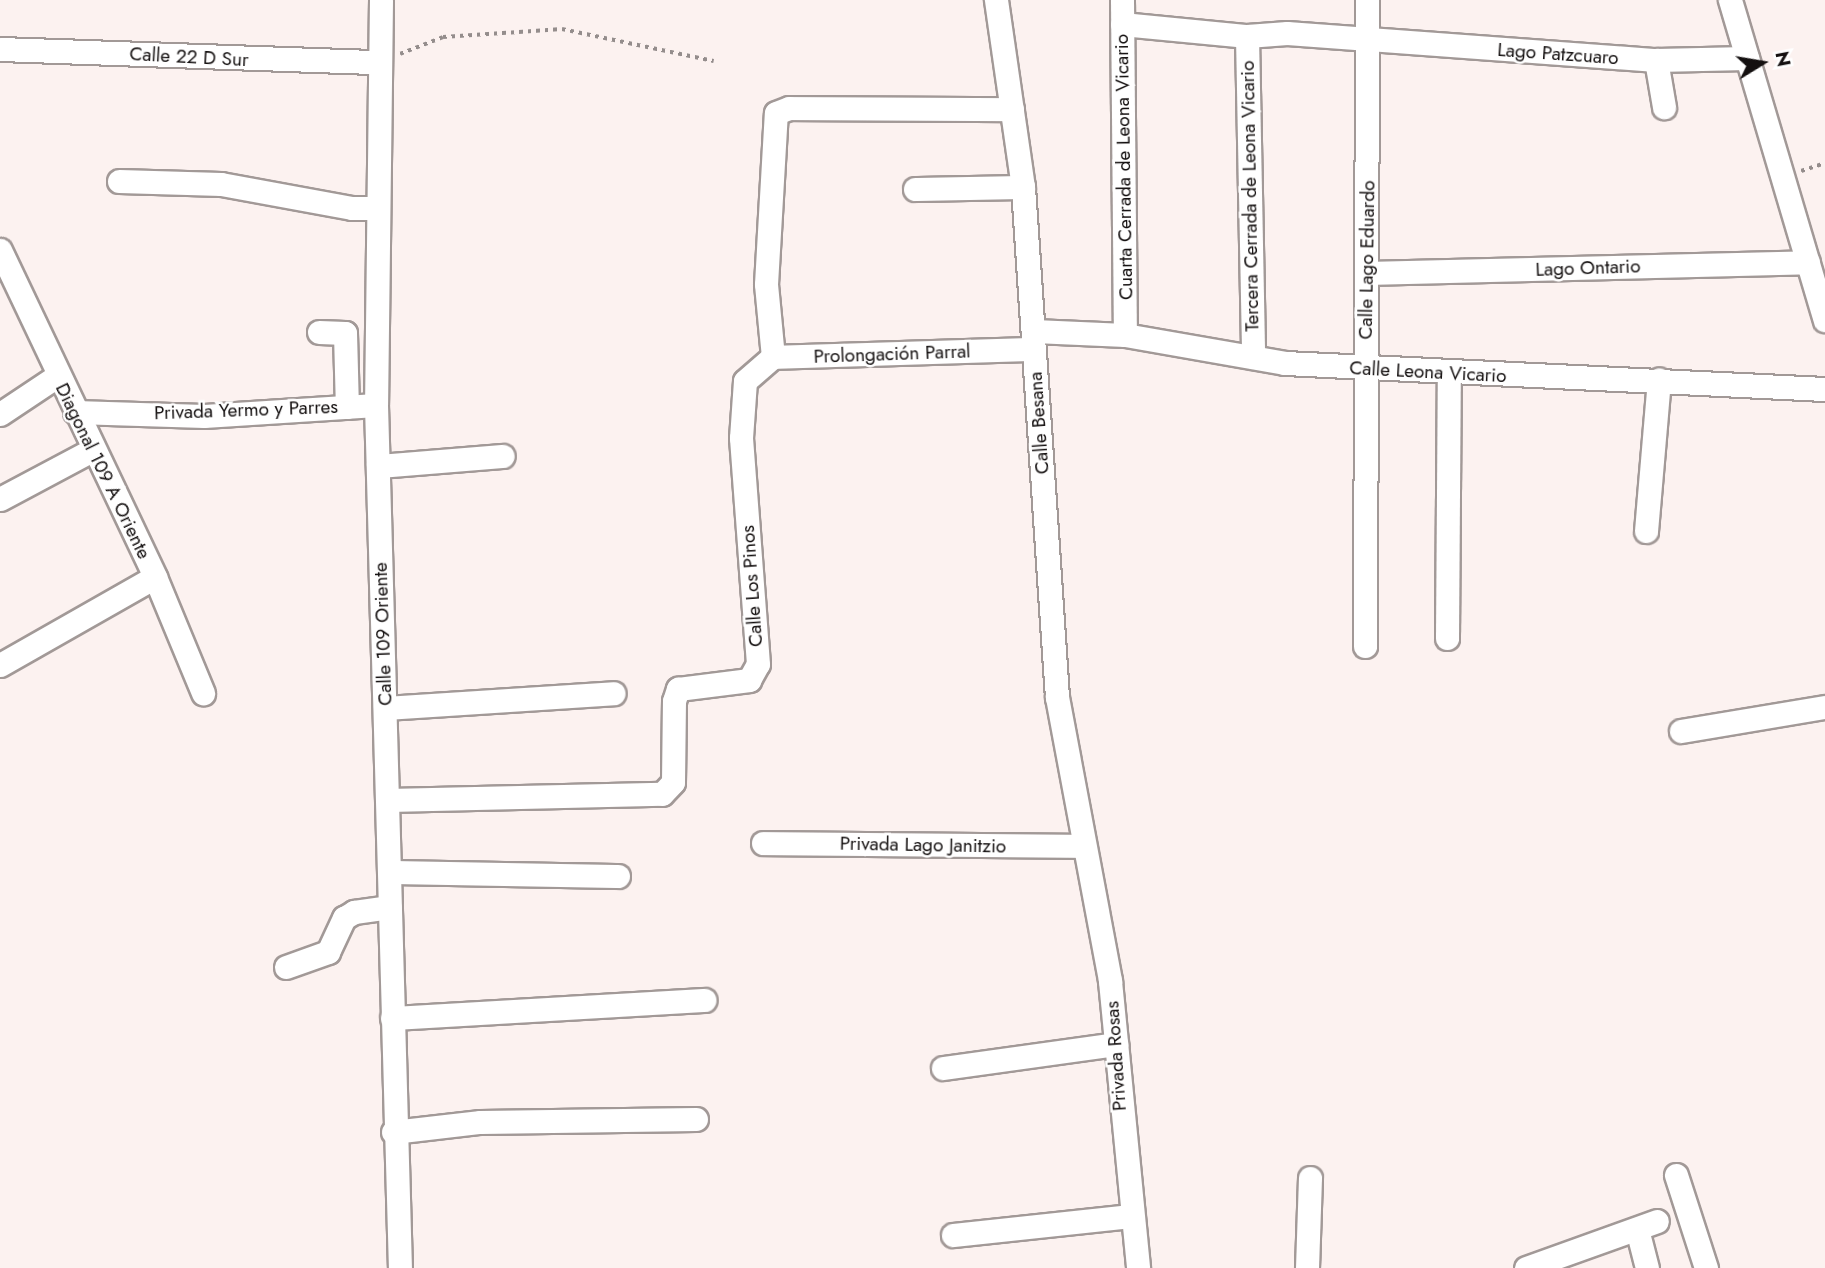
<!DOCTYPE html>
<meta charset="utf-8">
<style>
body{margin:0}
#map{position:relative;width:1825px;height:1268px;overflow:hidden;background:#fcf2f0;font-family:Jost,sans-serif}
div>[style]{position:absolute}
.path>*{height:3.5px;margin-top:-1.75px;transform-origin:0;background:repeating-linear-gradient(90deg,#948d8c 0 3.5px,transparent 0 8.5px)}
.roads{filter:drop-shadow(2px 0 #a29997) drop-shadow(-2px 0 #a29997) drop-shadow(0 2px #a29997) drop-shadow(0 -2px #a29997)}
.minor>*{height:23px;margin:-11.5px;padding:0 11.5px;transform-origin:11.5px;border-radius:11.5px;background:#fff}
span{translate:-50% -50%;white-space:nowrap;text-align:center;line-height:1.15;-webkit-text-stroke:5px #fff;paint-order:stroke}
.street-label{font-size:19px;color:#141010}
.north{position:absolute;left:1727px;top:28px;width:70px;height:70px;-webkit-text-stroke:5px #fff;paint-order:stroke;rotate:79deg;font-size:19px;font-weight:700;line-height:28px;text-align:center;color:#141010}
.north::after{content:'';display:block;margin:auto;width:24px;height:32px;background:#141010;clip-path:polygon(50% 0,100% 100%,50% 72%,0 100%)}
</style>
<div id="map">
<div class="path">
<i style="left:400px;top:54px;width:46px;rotate:-21.6deg"></i>
<i style="left:443px;top:37px;width:119px;rotate:-3.8deg"></i>
<i style="left:562px;top:29px;width:155px;rotate:11.9deg"></i>
<i style="left:1801px;top:171px;width:25px;rotate:-18deg"></i>
</div>
<div class="roads">
<div class="minor">
<i style="left:381px;top:0;width:405px;rotate:90.7deg"></i>
<i style="left:376px;top:405px;width:863px;rotate:88.41deg"></i>
<i style="left:996px;top:0;width:189px;rotate:81.8deg"></i>
<i style="left:1023px;top:187px;width:511px;rotate:86.19deg"></i>
<i style="left:1057px;top:697px;width:289px;rotate:79.4deg"></i>
<i style="left:1110px;top:981px;width:288px;rotate:84.4deg"></i>
<i style="left:1122px;top:0;width:335px;rotate:89.5deg"></i>
<i style="left:1730px;top:0;width:334px;rotate:73.5deg"></i>
<i style="left:1122px;top:24px;width:126px;rotate:5.5deg"></i>
<i style="left:1247px;top:36px;width:40px;rotate:-4.3deg"></i>
<i style="left:1287px;top:33px;width:370px;rotate:4.2deg"></i>
<i style="left:1656px;top:60px;width:91px;rotate:-1.3deg"></i>
<i style="left:1247px;top:36px;width:321px;rotate:88.9deg"></i>
<i style="left:0;top:49px;width:379px;rotate:2deg"></i>
<i style="left:1656px;top:60px;width:48px;rotate:80.3deg"></i>
<i style="left:119px;top:181px;width:102px;rotate:1.7deg"></i>
<i style="left:221px;top:184px;width:133px;rotate:10.4deg"></i>
<i style="left:352px;top:208px;width:26px"></i>
<i style="left:915px;top:189px;width:108px;rotate:-1.1deg"></i>
<i style="left:0;top:250px;width:362px;rotate:64.6deg"></i>
<i style="left:155px;top:577px;width:126px;rotate:67.5deg"></i>
<i style="left:1367px;top:273px;width:441px;rotate:-1.4deg"></i>
<i style="left:1034px;top:331px;width:91px;rotate:2.5deg"></i>
<i style="left:1125px;top:335px;width:162px;rotate:9.9deg"></i>
<i style="left:1285px;top:363px;width:541px;rotate:2.76deg"></i>
<i style="left:319px;top:332px;width:26px;rotate:2deg"></i>
<i style="left:345px;top:333px;width:74px;rotate:88.5deg"></i>
<i style="left:773px;top:357px;width:73px;rotate:-95.5deg"></i>
<i style="left:766px;top:284px;width:171px;rotate:-86.7deg"></i>
<i style="left:776px;top:113px;width:14px;rotate:-21deg"></i>
<i style="left:789px;top:108px;width:223px;rotate:0.3deg"></i>
<i style="left:75px;top:412px;width:129px;rotate:1.8deg"></i>
<i style="left:204px;top:416px;width:172px;rotate:-3.7deg"></i>
<i style="left:0;top:414px;width:69px;rotate:-33.7deg"></i>
<i style="left:378px;top:466px;width:125px;rotate:-4.6deg"></i>
<i style="left:0;top:499px;width:104px;rotate:-28deg"></i>
<i style="left:1646px;top:531px;width:152px;rotate:-85.1deg"></i>
<i style="left:1447px;top:638px;width:264px;rotate:-89.6deg"></i>
<i style="left:1365px;top:646px;width:646px;rotate:-89.82deg"></i>
<i style="left:0;top:665px;width:178px;rotate:-29.6deg"></i>
<i style="left:385px;top:708px;width:229px;rotate:-3.7deg"></i>
<i style="left:1681px;top:731px;width:146px;rotate:-9.5deg"></i>
<i style="left:388px;top:800px;width:274px;rotate:-1.3deg"></i>
<i style="left:662px;top:794px;width:16px;rotate:-47deg"></i>
<i style="left:673px;top:782px;width:81px;rotate:-89.3deg"></i>
<i style="left:674px;top:701px;width:13px;rotate:-72deg"></i>
<i style="left:678px;top:689px;width:72px;rotate:-7.2deg"></i>
<i style="left:749px;top:680px;width:18px;rotate:-61deg"></i>
<i style="left:758px;top:664px;width:227px;rotate:-94.3deg"></i>
<i style="left:741px;top:438px;width:57px;rotate:-86deg"></i>
<i style="left:745px;top:381px;width:37px;rotate:-41deg"></i>
<i style="left:773px;top:357px;width:261px;rotate:-1.8deg"></i>
<i style="left:763px;top:843px;width:321px;rotate:0.5deg"></i>
<i style="left:390px;top:872px;width:228px;rotate:1deg"></i>
<i style="left:286px;top:967px;width:45px;rotate:-19.7deg"></i>
<i style="left:328px;top:952px;width:38px;rotate:-65deg"></i>
<i style="left:344px;top:918px;width:12px;rotate:-31deg"></i>
<i style="left:354px;top:912px;width:36px;rotate:-8deg"></i>
<i style="left:392px;top:1018px;width:313px;rotate:-3.3deg"></i>
<i style="left:943px;top:1068px;width:175px;rotate:-7.9deg"></i>
<i style="left:393px;top:1132px;width:88px;rotate:-6.6deg"></i>
<i style="left:480px;top:1122px;width:216px;rotate:-0.8deg"></i>
<i style="left:1676px;top:1175px;width:98px;rotate:72.1deg"></i>
<i style="left:1637px;top:1229px;width:40px;rotate:75.6deg"></i>
<i style="left:953px;top:1235px;width:179px;rotate:-6.1deg"></i>
<i style="left:1307px;top:1268px;width:90px;rotate:-88.1deg"></i>
<i style="left:1526px;top:1268px;width:139px;rotate:-19.7deg"></i>
</div>
</div>
<div class="street-label">
<span style="left:1558px;top:54px;rotate:4deg">Lago Patzcuaro</span>
<span style="left:189px;top:57px;rotate:3deg">Calle 22 D Sur</span>
<span style="left:1124px;top:167px;rotate:-91deg">Cuarta Cerrada de Leona Vicario</span>
<span style="left:1250px;top:196px;rotate:-91deg">Tercera Cerrada de Leona Vicario</span>
<span style="left:1367px;top:260px;rotate:-89deg">Calle Lago Eduardo</span>
<span style="left:1588px;top:268px;rotate:-2deg">Lago Ontario</span>
<span style="left:892px;top:354px;rotate:-2deg">Prolongación Parral</span>
<span style="left:1428px;top:372px;rotate:3deg">Calle Leona Vicario</span>
<span style="left:246px;top:410px;rotate:-2deg">Privada Yermo y Parres</span>
<span style="left:1039px;top:423px;rotate:-94deg">Calle Besana</span>
<span style="left:103px;top:471px;rotate:64deg">Diagonal 109 A Oriente</span>
<span style="left:752px;top:586px;rotate:-94deg">Calle Los Pinos</span>
<span style="left:383px;top:634px;rotate:-92deg">Calle 109 Oriente</span>
<span style="left:923px;top:845px;rotate:1deg">Privada Lago Janitzio</span>
<span style="left:1116px;top:1056px;rotate:-94deg">Privada Rosas</span>
</div>
<div class="north">N</div>
</div>
